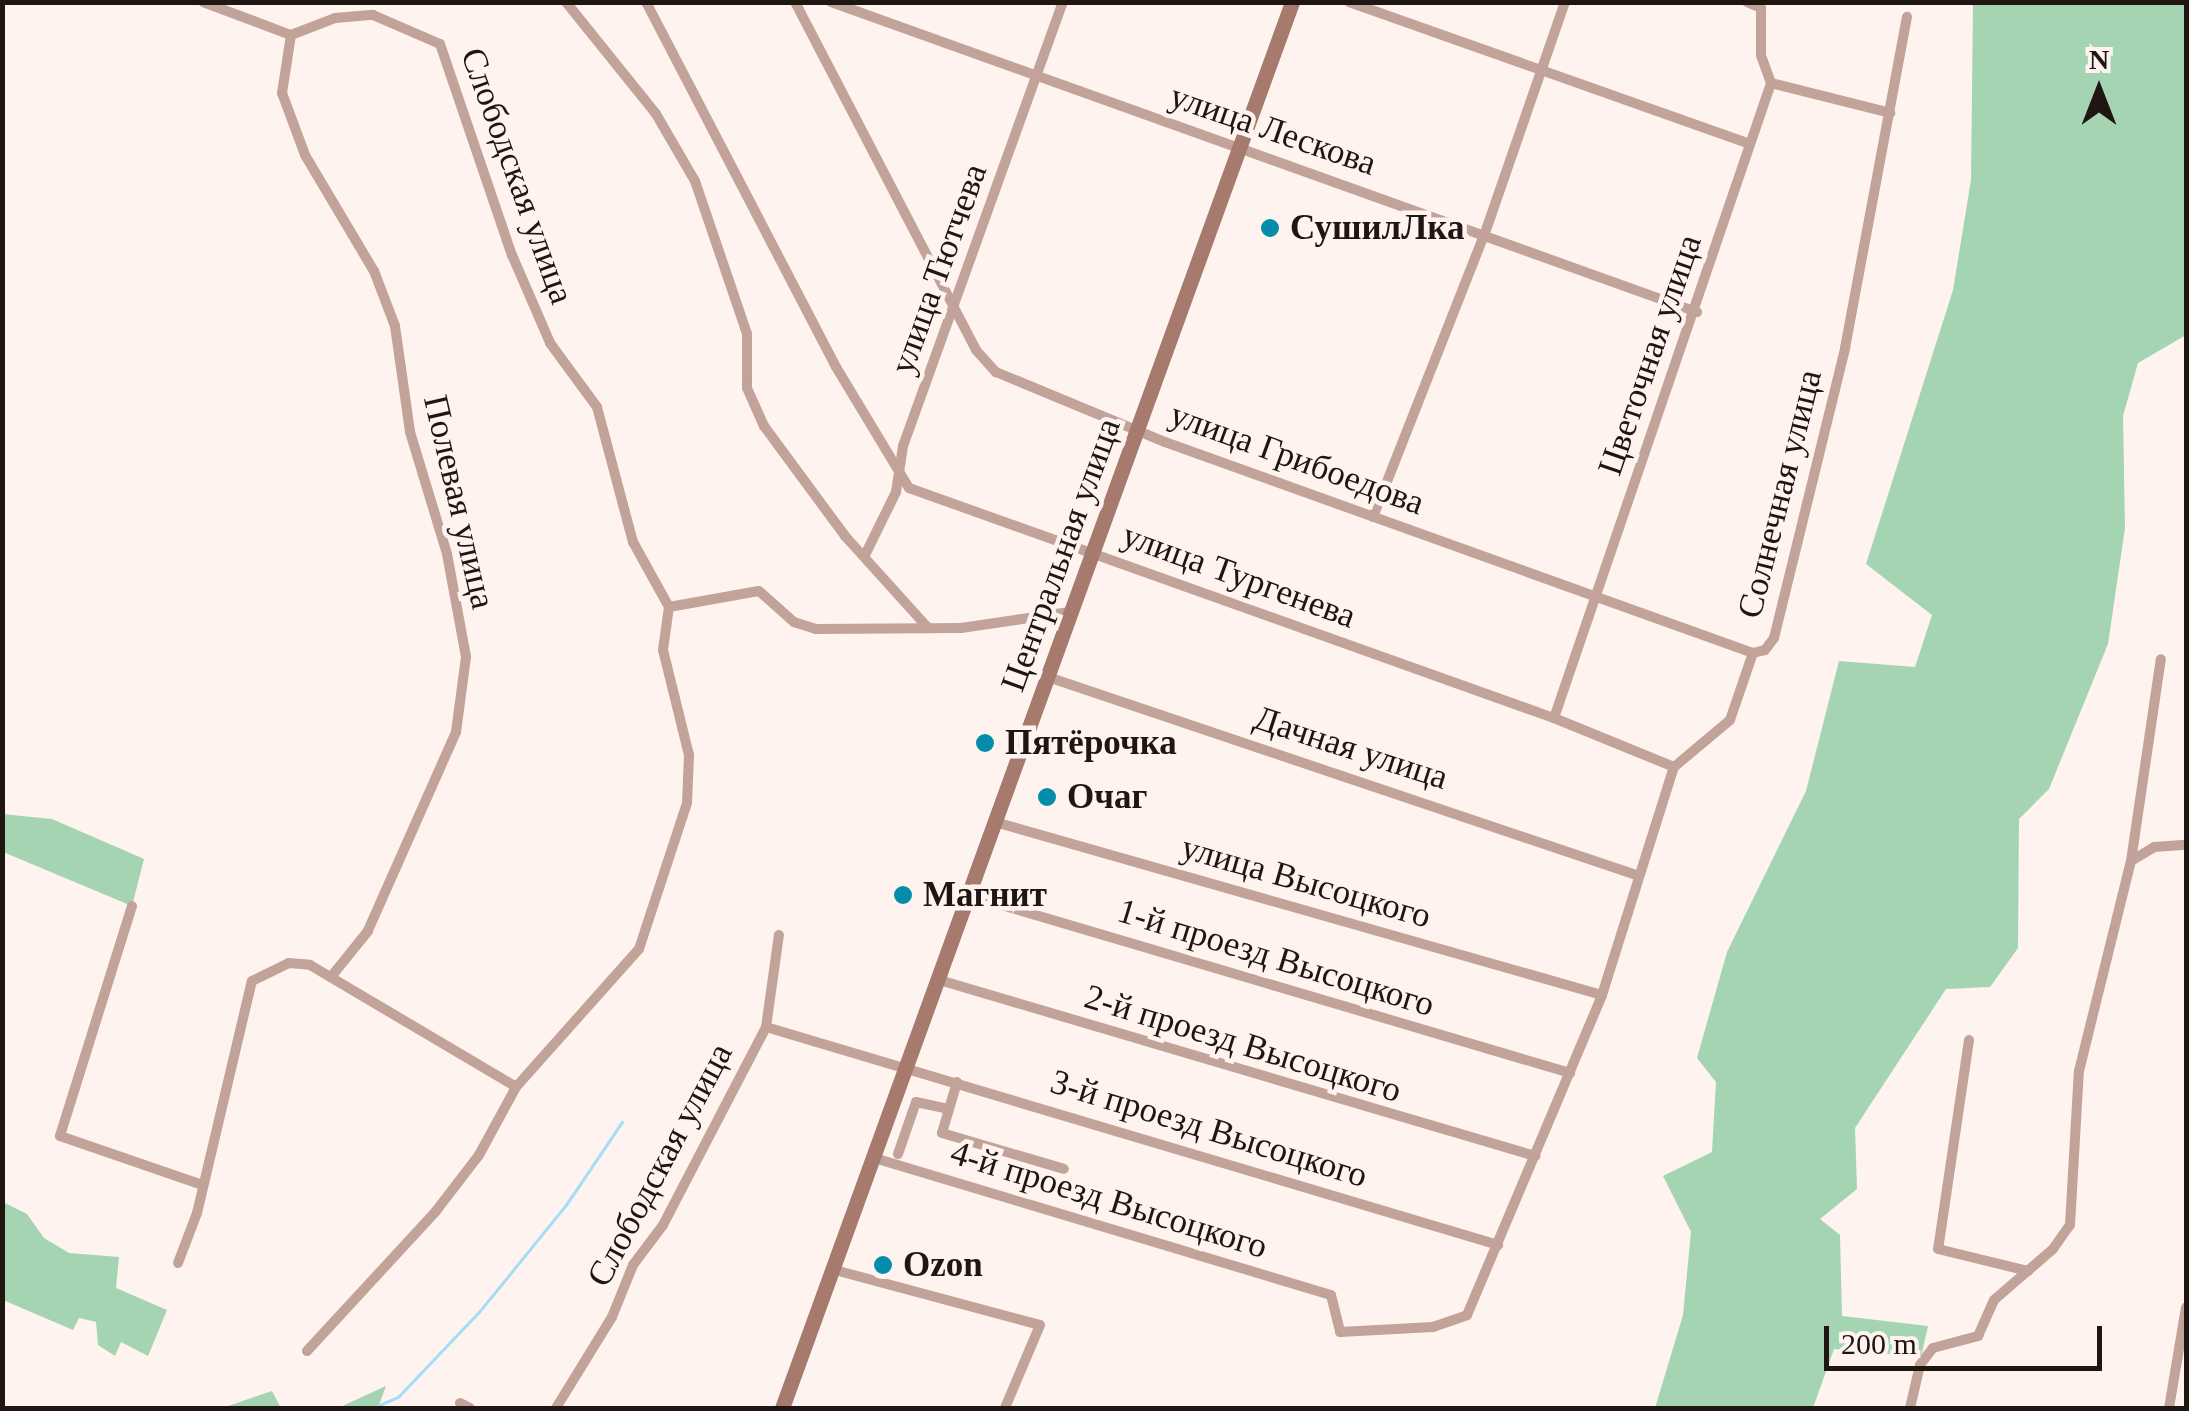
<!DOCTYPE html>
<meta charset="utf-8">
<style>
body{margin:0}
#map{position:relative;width:2189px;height:1411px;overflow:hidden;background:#fef3ef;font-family:Georgia,serif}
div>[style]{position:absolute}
.green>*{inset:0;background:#a4d4b1}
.stream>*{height:2.5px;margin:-1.25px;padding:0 1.25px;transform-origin:1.25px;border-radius:1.25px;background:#a2dff7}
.street>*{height:10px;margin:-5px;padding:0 5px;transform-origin:5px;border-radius:5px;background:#c2a39a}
.secondary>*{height:15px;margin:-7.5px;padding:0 7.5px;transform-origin:7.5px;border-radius:7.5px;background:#a77a6e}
.dots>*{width:28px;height:28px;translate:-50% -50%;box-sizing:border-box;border:5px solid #fef3ef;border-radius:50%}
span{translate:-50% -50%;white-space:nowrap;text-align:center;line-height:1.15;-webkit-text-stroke:9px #fef3ef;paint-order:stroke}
.street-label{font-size:35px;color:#1f1612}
.poi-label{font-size:35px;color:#1f1612;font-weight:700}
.left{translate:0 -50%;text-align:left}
.frame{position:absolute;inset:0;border:5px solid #1f1612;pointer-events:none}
.north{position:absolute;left:2049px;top:40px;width:100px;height:100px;-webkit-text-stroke:8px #fef3ef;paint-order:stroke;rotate:0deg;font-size:28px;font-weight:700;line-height:40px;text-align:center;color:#1f1612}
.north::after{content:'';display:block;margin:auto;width:35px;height:45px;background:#1f1612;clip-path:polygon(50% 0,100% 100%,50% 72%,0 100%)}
.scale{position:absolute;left:1824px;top:1326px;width:278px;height:45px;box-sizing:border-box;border:5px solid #1f1612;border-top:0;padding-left:12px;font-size:30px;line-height:35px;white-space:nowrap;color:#1f1612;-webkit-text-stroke:8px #fef3ef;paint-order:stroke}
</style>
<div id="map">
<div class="green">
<i style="clip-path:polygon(1973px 3px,2186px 3px,2186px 335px,2138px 363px,2123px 416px,2125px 528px,2108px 644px,2049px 789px,2019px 819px,2018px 948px,1990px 987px,1946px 989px,1855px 1128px,1857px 1189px,1820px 1219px,1840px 1235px,1842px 1316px,1928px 1326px,1921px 1357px,1834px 1349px,1813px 1408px,1655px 1408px,1683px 1315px,1691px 1232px,1663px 1176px,1712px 1152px,1716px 1082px,1697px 1058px,1727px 952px,1806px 791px,1839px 661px,1915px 667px,1932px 615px,1866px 564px,1953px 290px,1971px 180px)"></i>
<i style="clip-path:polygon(2px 814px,52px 819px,144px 859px,132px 906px,3px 852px)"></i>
<i style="clip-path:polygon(3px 1202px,27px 1214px,44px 1238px,69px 1253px,119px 1257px,116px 1288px,167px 1310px,148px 1356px,121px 1342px,115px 1356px,98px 1345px,96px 1322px,79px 1318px,73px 1330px,3px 1300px)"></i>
<i style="clip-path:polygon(386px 1386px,378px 1408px,338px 1408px)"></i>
<i style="clip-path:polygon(272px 1391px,281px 1408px,222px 1408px)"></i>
</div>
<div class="stream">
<i style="left:373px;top:1408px;width:27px;rotate:-24deg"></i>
<i style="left:398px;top:1397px;width:117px;rotate:-46.4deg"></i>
<i style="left:479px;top:1312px;width:138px;rotate:-50.9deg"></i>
<i style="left:566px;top:1205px;width:100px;rotate:-56deg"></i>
</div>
<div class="street">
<i style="left:203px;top:2px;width:94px;rotate:20.6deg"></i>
<i style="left:566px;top:2px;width:144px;rotate:51.2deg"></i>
<i style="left:656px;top:114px;width:78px;rotate:59.8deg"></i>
<i style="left:695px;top:181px;width:162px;rotate:71.2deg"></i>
<i style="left:747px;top:334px;width:54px;rotate:90deg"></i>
<i style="left:747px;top:388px;width:42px;rotate:65.9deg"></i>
<i style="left:764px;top:426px;width:137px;rotate:53.6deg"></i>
<i style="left:845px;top:536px;width:124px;rotate:47.9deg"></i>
<i style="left:646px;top:2px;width:411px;rotate:62.5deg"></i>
<i style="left:836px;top:367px;width:141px;rotate:58.9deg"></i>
<i style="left:909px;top:488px;width:685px;rotate:19.63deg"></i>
<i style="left:1554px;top:718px;width:130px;rotate:22.2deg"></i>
<i style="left:795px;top:2px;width:392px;rotate:62.5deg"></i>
<i style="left:976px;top:350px;width:30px;rotate:48deg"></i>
<i style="left:996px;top:372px;width:183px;rotate:22.5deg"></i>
<i style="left:1165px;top:442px;width:625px;rotate:19.74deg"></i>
<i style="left:831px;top:2px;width:920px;rotate:19.7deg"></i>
<i style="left:1349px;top:2px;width:424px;rotate:19.5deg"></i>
<i style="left:291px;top:35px;width:47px;rotate:-21.1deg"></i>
<i style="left:335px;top:18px;width:38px;rotate:-5deg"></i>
<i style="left:373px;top:15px;width:73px;rotate:23.4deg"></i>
<i style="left:440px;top:44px;width:223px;rotate:71.2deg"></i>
<i style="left:512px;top:255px;width:96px;rotate:66.6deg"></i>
<i style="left:550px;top:343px;width:79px;rotate:53.7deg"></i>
<i style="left:597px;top:407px;width:140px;rotate:75.1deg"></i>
<i style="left:633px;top:542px;width:74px;rotate:61deg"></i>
<i style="left:669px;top:607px;width:91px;rotate:-10.1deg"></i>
<i style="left:759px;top:591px;width:47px;rotate:41.5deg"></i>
<i style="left:794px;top:622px;width:23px;rotate:18deg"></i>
<i style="left:816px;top:629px;width:145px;rotate:-0.4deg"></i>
<i style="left:961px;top:628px;width:110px;rotate:-8.4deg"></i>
<i style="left:291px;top:35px;width:59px;rotate:98.8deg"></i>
<i style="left:282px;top:93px;width:66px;rotate:69.6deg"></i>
<i style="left:305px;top:155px;width:135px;rotate:59.3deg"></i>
<i style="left:374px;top:271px;width:59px;rotate:69.1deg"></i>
<i style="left:395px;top:326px;width:107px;rotate:81.9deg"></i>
<i style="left:410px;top:432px;width:127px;rotate:73.1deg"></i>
<i style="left:447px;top:554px;width:105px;rotate:79.5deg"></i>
<i style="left:466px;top:657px;width:76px;rotate:97.6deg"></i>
<i style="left:456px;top:732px;width:218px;rotate:113.9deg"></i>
<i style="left:368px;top:931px;width:59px;rotate:128.8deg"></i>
<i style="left:1771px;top:83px;width:123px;rotate:14.1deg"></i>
<i style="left:1373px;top:517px;width:305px;rotate:-68.5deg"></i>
<i style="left:1485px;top:233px;width:244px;rotate:-70.9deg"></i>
<i style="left:866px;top:553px;width:68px;rotate:-63.8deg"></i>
<i style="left:896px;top:492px;width:47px;rotate:-81.3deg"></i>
<i style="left:903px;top:446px;width:472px;rotate:-70.2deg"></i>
<i style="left:1048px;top:677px;width:620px;rotate:18.61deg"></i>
<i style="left:1554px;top:718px;width:671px;rotate:-71.13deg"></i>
<i style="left:1771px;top:83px;width:30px;rotate:-110deg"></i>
<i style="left:1761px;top:55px;width:47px;rotate:-90deg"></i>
<i style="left:1761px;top:8px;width:15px;rotate:-157deg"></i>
<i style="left:995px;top:822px;width:631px;rotate:15.91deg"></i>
<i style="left:2131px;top:861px;width:204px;rotate:-81.6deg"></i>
<i style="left:968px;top:895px;width:628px;rotate:16.47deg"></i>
<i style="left:132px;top:906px;width:241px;rotate:107.4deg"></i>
<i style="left:60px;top:1136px;width:150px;rotate:19deg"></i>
<i style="left:936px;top:979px;width:625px;rotate:16.46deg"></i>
<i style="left:766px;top:1027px;width:764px;rotate:16.58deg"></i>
<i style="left:1969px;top:1040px;width:211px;rotate:98.4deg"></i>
<i style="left:1938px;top:1249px;width:93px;rotate:13.7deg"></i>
<i style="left:957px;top:1082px;width:53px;rotate:106.4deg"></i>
<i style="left:942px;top:1133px;width:127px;rotate:16.4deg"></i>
<i style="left:898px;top:1154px;width:55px;rotate:-70.9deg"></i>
<i style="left:916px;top:1102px;width:34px;rotate:12deg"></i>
<i style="left:871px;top:1157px;width:480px;rotate:16.7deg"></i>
<i style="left:1331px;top:1295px;width:38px;rotate:76deg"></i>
<i style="left:1340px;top:1332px;width:93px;rotate:-3.1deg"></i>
<i style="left:1433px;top:1327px;width:36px;rotate:-19deg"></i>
<i style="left:1467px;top:1315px;width:347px;rotate:-67.1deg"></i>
<i style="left:1602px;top:995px;width:239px;rotate:-72.5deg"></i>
<i style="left:1674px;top:767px;width:73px;rotate:-40deg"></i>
<i style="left:1730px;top:720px;width:71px;rotate:-71.1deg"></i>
<i style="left:1753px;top:653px;width:12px;rotate:-14deg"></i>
<i style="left:1765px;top:650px;width:15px;rotate:-53deg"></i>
<i style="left:1774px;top:638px;width:299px;rotate:-76.2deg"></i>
<i style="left:1845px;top:348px;width:337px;rotate:-79.4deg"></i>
<i style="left:178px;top:1263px;width:53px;rotate:-69.2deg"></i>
<i style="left:197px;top:1213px;width:238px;rotate:-76.7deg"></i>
<i style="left:252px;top:981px;width:41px;rotate:-25.9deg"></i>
<i style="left:289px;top:963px;width:21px;rotate:5deg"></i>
<i style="left:310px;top:965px;width:239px;rotate:30.6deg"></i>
<i style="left:831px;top:1269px;width:216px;rotate:15deg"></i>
<i style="left:1040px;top:1325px;width:90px;rotate:112.9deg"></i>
<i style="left:307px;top:1351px;width:190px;rotate:-47.3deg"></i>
<i style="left:436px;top:1211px;width:71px;rotate:-52.5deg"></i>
<i style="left:479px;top:1155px;width:77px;rotate:-61.4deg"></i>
<i style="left:516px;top:1087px;width:185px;rotate:-48.3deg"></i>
<i style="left:639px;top:949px;width:154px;rotate:-71.8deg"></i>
<i style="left:687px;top:803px;width:48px;rotate:-87.6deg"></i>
<i style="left:689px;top:755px;width:108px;rotate:-103.9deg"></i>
<i style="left:663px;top:650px;width:43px;rotate:-82.1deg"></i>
<i style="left:460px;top:1403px;width:11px;rotate:27deg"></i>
<i style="left:556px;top:1408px;width:107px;rotate:-58.4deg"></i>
<i style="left:612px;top:1317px;width:56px;rotate:-68deg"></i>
<i style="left:633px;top:1265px;width:50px;rotate:-53.1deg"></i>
<i style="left:663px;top:1225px;width:223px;rotate:-62.5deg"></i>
<i style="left:766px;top:1027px;width:93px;rotate:-82deg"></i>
<i style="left:1910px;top:1408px;width:44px;rotate:-76.9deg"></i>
<i style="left:1920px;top:1365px;width:21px;rotate:-53deg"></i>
<i style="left:1933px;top:1348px;width:47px;rotate:-14.9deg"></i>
<i style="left:1978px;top:1336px;width:39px;rotate:-66deg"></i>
<i style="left:1994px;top:1300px;width:78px;rotate:-40.8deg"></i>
<i style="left:2053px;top:1249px;width:29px;rotate:-55deg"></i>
<i style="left:2070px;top:1225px;width:154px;rotate:-86.7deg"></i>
<i style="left:2079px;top:1071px;width:216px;rotate:-76.1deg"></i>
<i style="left:2131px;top:861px;width:27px;rotate:-31deg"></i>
<i style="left:2154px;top:847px;width:32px;rotate:-4deg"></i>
<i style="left:2169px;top:1408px;width:102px;rotate:-80.4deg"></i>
</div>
<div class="secondary">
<i style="left:782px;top:1408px;width:1496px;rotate:-70.06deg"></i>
</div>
<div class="dots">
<i style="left:1270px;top:228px;background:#048dab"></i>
<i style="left:985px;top:743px;background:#048dab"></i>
<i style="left:1047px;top:797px;background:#048dab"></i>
<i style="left:903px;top:895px;background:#048dab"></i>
<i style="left:883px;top:1265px;background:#048dab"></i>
</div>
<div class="street-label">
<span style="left:1273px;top:130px;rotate:19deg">улица Лескова</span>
<span style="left:517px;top:176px;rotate:70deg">Слободская улица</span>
<span style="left:939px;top:269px;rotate:-70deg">улица Тютчева</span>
<span style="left:1650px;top:355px;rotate:-71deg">Цветочная улица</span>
<span style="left:1297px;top:459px;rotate:20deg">улица Грибоедова</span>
<span style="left:1780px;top:494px;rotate:-76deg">Солнечная улица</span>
<span style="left:459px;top:502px;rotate:77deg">Полевая улица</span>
<span style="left:1061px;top:555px;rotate:-70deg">Центральная улица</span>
<span style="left:1239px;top:576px;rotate:20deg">улица Тургенева</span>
<span style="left:1351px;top:748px;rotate:18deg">Дачная улица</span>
<span style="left:1306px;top:882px;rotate:16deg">улица Высоцкого</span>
<span style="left:1276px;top:958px;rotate:17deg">1-й проезд Высоцкого</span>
<span style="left:1243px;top:1044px;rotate:17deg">2-й проезд Высоцкого</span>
<span style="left:1209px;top:1129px;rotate:17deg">3-й проезд Высоцкого</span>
<span style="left:660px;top:1165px;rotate:-62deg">Слободская улица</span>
<span style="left:1109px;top:1200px;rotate:17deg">4-й проезд Высоцкого</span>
</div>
<div class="poi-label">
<span class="left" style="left:1290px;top:228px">СушилЛка</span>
<span class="left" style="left:1005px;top:743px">Пятёрочка</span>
<span class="left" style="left:1067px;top:797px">Очаг</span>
<span class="left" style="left:923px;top:895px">Магнит</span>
<span class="left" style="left:903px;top:1265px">Ozon</span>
</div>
<div class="frame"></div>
<div class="north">N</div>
<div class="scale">200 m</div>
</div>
